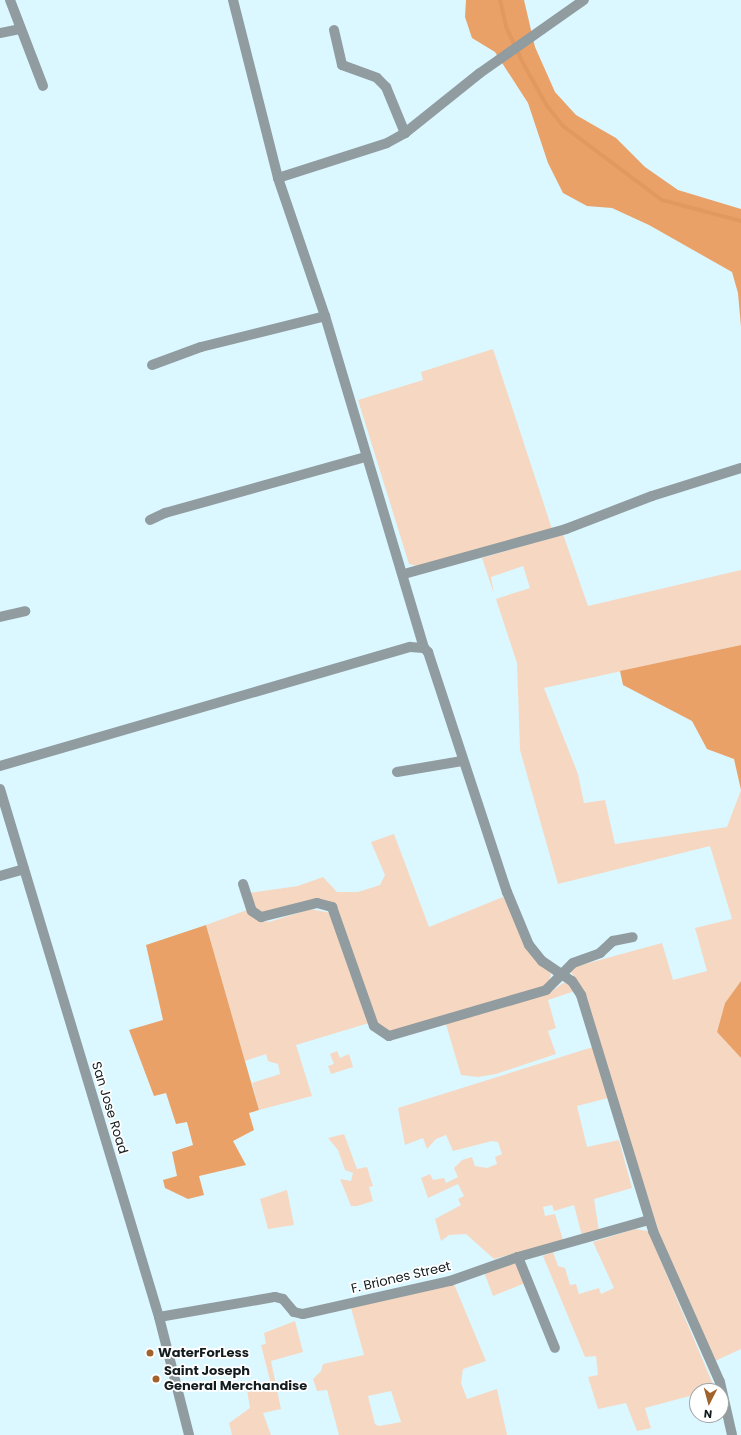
<!DOCTYPE html>
<style>
body{margin:0}
#map{position:relative;width:741px;height:1435px;overflow:hidden;background:#dbf7ff;font-family:Poppins,sans-serif}
div>[style]{position:absolute}
.green>*{inset:0;background:#f6d8c2}
.forest>*{inset:0;background:#eaa168}
.stream>*{height:4px;margin:-2px;padding:0 2px;transform-origin:2px;border-radius:2px;background:#e29960}
.minor>*{height:10px;margin:-5px;padding:0 5px;transform-origin:5px;border-radius:5px;background:#909c9f}
.tertiary>*{height:10px;margin:-5px;padding:0 5px;transform-origin:5px;border-radius:5px;background:#909c9f}
.dots>*{width:11px;height:11px;translate:-50% -50%;box-sizing:border-box;border:2px solid #fff;border-radius:50%}
span{translate:-50% -50%;white-space:nowrap;text-align:center;line-height:1.15;-webkit-text-stroke:3.5px #fff;paint-order:stroke}
.street-label{font-size:13px;color:#131d20}
.poi-label{font-size:13px;color:#131d20;font-weight:700}
.left{translate:0 -50%;text-align:left}
.north{position:absolute;left:689px;top:1383px;width:40px;height:40px;box-sizing:border-box;background:#fff;border:1px solid #a1a5a6;border-radius:50%;rotate:186deg;font-size:11px;font-weight:700;line-height:16px;text-align:center;color:#131d20}
.north::after{content:'';display:block;margin:auto;width:14px;height:18px;background:#a2622b;clip-path:polygon(50% 0,100% 100%,50% 72%,0 100%)}
</style>
<div id="map">
<div class="green">
<i style="clip-path:polygon(493px 349px,552px 529px,417px 566px,409px 564px,358px 400px,423px 380px,421px 372px)"></i>
<i style="clip-path:polygon(563px 534px,588px 606px,741px 570px,741px 645px,544px 688px,578px 774px,584px 803px,605px 800px,615px 844px,727px 827px,741px 790px,741px 981px,725px 1003px,717px 1032px,741px 1058px,741px 1349px,715px 1361px,660px 1236px,582px 989px,571px 972px,574px 967px,662px 943px,673px 980px,707px 971px,695px 928px,732px 919px,710px 846px,558px 884px,520px 750px,517px 663px,496px 599px,530px 588px,523px 566px,491px 577px,494px 594px,482px 558px)"></i>
<i style="clip-path:polygon(394px 834px,429px 927px,503px 897px,551px 974px,548px 985px,395px 1033px,380px 1029px,334px 904px,273px 914px,257px 912px,249px 893px,298px 886px,323px 877px,337px 892px,358px 892px,380px 885px,385px 875px,371px 842px)"></i>
<i style="clip-path:polygon(310px 909px,331px 913px,369px 1023px,296px 1045px,312px 1096px,259px 1110px,252px 1083px,280px 1074px,278px 1064px,268px 1061px,266px 1054px,245px 1061px,206px 925px,247px 910px,259px 920px,269px 922px)"></i>
<i style="clip-path:polygon(563px 983px,568px 983px,575px 991px,548px 1000px,556px 1028px,548px 1031px,556px 1054px,496px 1074px,478px 1077px,461px 1075px,445px 1021px,548px 994px)"></i>
<i style="clip-path:polygon(593px 1047px,608px 1098px,577px 1106px,587px 1147px,619px 1140px,632px 1188px,594px 1199px,599px 1231px,582px 1236px,574px 1205px,554px 1211px,552px 1205px,543px 1207px,545px 1216px,555px 1214px,563px 1240px,494px 1259px,466px 1234px,449px 1235px,441px 1241px,435px 1219px,461px 1205px,458px 1199px,464px 1196px,458px 1184px,428px 1198px,421px 1178px,430px 1174px,433px 1180px,444px 1178px,446px 1183px,458px 1177px,454px 1168px,462px 1160px,472px 1157px,475px 1166px,487px 1168px,497px 1164px,495px 1157px,502px 1154px,498px 1142px,492px 1141px,453px 1151px,446px 1135px,436px 1139px,427px 1149px,423px 1138px,405px 1145px,398px 1108px)"></i>
<i style="clip-path:polygon(337px 1051px,340px 1058px,349px 1054px,353px 1067px,331px 1074px,328px 1066px,334px 1064px,330px 1054px)"></i>
<i style="clip-path:polygon(344px 1134px,357px 1169px,367px 1167px,373px 1186px,369px 1187px,373px 1201px,357px 1206px,351px 1206px,340px 1179px,351px 1181px,353px 1173px,345px 1170px,338px 1150px,328px 1138px)"></i>
<i style="clip-path:polygon(287px 1190px,294px 1225px,268px 1229px,260px 1199px)"></i>
<i style="clip-path:polygon(635px 1229px,648px 1231px,715px 1389px,697px 1391px,697px 1394px,645px 1408px,651px 1428px,637px 1431px,626px 1403px,598px 1409px,588px 1377px,598px 1375px,596px 1356px,585px 1357px,543px 1256px,553px 1252px,558px 1266px,565px 1268px,570px 1285px,576px 1284px,579px 1294px,599px 1288px,601px 1294px,614px 1288px,593px 1242px)"></i>
<i style="clip-path:polygon(513px 1262px,517px 1264px,525px 1283px,493px 1296px,484px 1272px)"></i>
<i style="clip-path:polygon(evenodd,454px 1284px,486px 1361px,463px 1369px,461px 1383px,467px 1399px,497px 1389px,507px 1435px,339px 1435px,327px 1390px,317px 1391px,313px 1379px,321px 1371px,323px 1364px,364px 1355px,351px 1308px,454px 1284px,391px 1391px,401px 1422px,379px 1426px,375px 1424px,368px 1396px,391px 1391px)"></i>
<i style="clip-path:polygon(295px 1321px,303px 1352px,271px 1361px,281px 1409px,263px 1413px,271px 1435px,232px 1435px,229px 1423px,250px 1408px,247px 1390px,271px 1384px,261px 1345px,266px 1344px,264px 1333px)"></i>
</div>
<div class="forest">
<i style="clip-path:polygon(466px 0,524px 0,535px 47px,555px 92px,576px 115px,616px 138px,645px 167px,678px 190px,741px 209px,741px 327px,738px 293px,732px 272px,649px 225px,612px 208px,587px 206px,563px 193px,548px 163px,528px 103px,495px 52px,472px 38px,465px 17px)"></i>
<i style="clip-path:polygon(741px 645px,741px 790px,734px 759px,707px 749px,692px 721px,623px 685px,620px 671px)"></i>
<i style="clip-path:polygon(206px 925px,259px 1110px,249px 1113px,254px 1130px,233px 1141px,246px 1165px,199px 1176px,204px 1195px,188px 1199px,165px 1188px,163px 1180px,177px 1176px,172px 1152px,193px 1145px,187px 1122px,176px 1124px,166px 1093px,154px 1096px,129px 1030px,163px 1020px,146px 945px)"></i>
<i style="clip-path:polygon(741px 981px,741px 1058px,717px 1032px,725px 1003px)"></i>
</div>
<div class="stream">
<i style="left:500px;top:0;width:28px;rotate:77deg"></i>
<i style="left:506px;top:27px;width:42px;rotate:64.7deg"></i>
<i style="left:524px;top:65px;width:47px;rotate:60.7deg"></i>
<i style="left:547px;top:106px;width:26px;rotate:51deg"></i>
<i style="left:563px;top:126px;width:124px;rotate:36.8deg"></i>
<i style="left:662px;top:200px;width:82px;rotate:14.9deg"></i>
</div>
<div class="minor">
<i style="left:10px;top:0;width:92px;rotate:69deg"></i>
<i style="left:233px;top:0;width:184px;rotate:75.8deg"></i>
<i style="left:334px;top:30px;width:36px;rotate:77deg"></i>
<i style="left:342px;top:65px;width:37px;rotate:20deg"></i>
<i style="left:377px;top:78px;width:13px;rotate:45deg"></i>
<i style="left:386px;top:87px;width:50px;rotate:67.6deg"></i>
<i style="left:0;top:33px;width:20px;rotate:-11deg"></i>
<i style="left:152px;top:365px;width:52px;rotate:-20.2deg"></i>
<i style="left:201px;top:347px;width:128px;rotate:-14deg"></i>
<i style="left:150px;top:520px;width:17px;rotate:-25deg"></i>
<i style="left:165px;top:513px;width:209px;rotate:-15.6deg"></i>
<i style="left:404px;top:574px;width:168px;rotate:-15.5deg"></i>
<i style="left:566px;top:529px;width:92px;rotate:-21deg"></i>
<i style="left:652px;top:496px;width:93px;rotate:-17.5deg"></i>
<i style="left:0;top:617px;width:26px;rotate:-13deg"></i>
<i style="left:424px;top:648px;width:346px;rotate:-106.6deg"></i>
<i style="left:325px;top:316px;width:146px;rotate:-108.8deg"></i>
<i style="left:278px;top:178px;width:114px;rotate:-17.8deg"></i>
<i style="left:387px;top:143px;width:21px;rotate:-29deg"></i>
<i style="left:405px;top:133px;width:96px;rotate:-38.7deg"></i>
<i style="left:480px;top:73px;width:127px;rotate:-35.1deg"></i>
<i style="left:0;top:766px;width:427px;rotate:-16.2deg"></i>
<i style="left:410px;top:647px;width:14px;rotate:4deg"></i>
<i style="left:424px;top:648px;width:6px;rotate:45deg"></i>
<i style="left:428px;top:652px;width:253px;rotate:71.8deg"></i>
<i style="left:507px;top:892px;width:57px;rotate:67.5deg"></i>
<i style="left:529px;top:945px;width:21px;rotate:51deg"></i>
<i style="left:542px;top:961px;width:36px;rotate:34deg"></i>
<i style="left:572px;top:981px;width:17px;rotate:57deg"></i>
<i style="left:581px;top:995px;width:247px;rotate:73deg"></i>
<i style="left:653px;top:1231px;width:165px;rotate:66.1deg"></i>
<i style="left:720px;top:1382px;width:54px;rotate:77.2deg"></i>
<i style="left:397px;top:772px;width:66px;rotate:-9.6deg"></i>
<i style="left:0;top:876px;width:25px;rotate:-16deg"></i>
<i style="left:243px;top:884px;width:28px;rotate:72deg"></i>
<i style="left:252px;top:911px;width:11px;rotate:34deg"></i>
<i style="left:261px;top:917px;width:58px;rotate:-14deg"></i>
<i style="left:317px;top:903px;width:16px;rotate:15deg"></i>
<i style="left:332px;top:907px;width:126px;rotate:70.6deg"></i>
<i style="left:374px;top:1026px;width:18px;rotate:34deg"></i>
<i style="left:389px;top:1036px;width:164px;rotate:-16.3deg"></i>
<i style="left:546px;top:990px;width:38px;rotate:-45deg"></i>
<i style="left:573px;top:963px;width:29px;rotate:-20deg"></i>
<i style="left:600px;top:953px;width:18px;rotate:-43deg"></i>
<i style="left:613px;top:941px;width:20px;rotate:-11deg"></i>
<i style="left:518px;top:1257px;width:98px;rotate:67.9deg"></i>
<i style="left:159px;top:1317px;width:118px;rotate:-9.8deg"></i>
<i style="left:275px;top:1297px;width:8px;rotate:14deg"></i>
<i style="left:283px;top:1299px;width:17px;rotate:50deg"></i>
<i style="left:294px;top:1312px;width:9px;rotate:13deg"></i>
<i style="left:303px;top:1314px;width:151px;rotate:-12.7deg"></i>
<i style="left:450px;top:1281px;width:72px;rotate:-19.4deg"></i>
<i style="left:518px;top:1257px;width:136px;rotate:-15.8deg"></i>
</div>
<div class="tertiary">
<i style="left:0;top:789px;width:551px;rotate:73.24deg"></i>
<i style="left:159px;top:1317px;width:122px;rotate:75.7deg"></i>
</div>
<div class="dots">
<i style="left:150px;top:1353px;background:#a2622b"></i>
<i style="left:156px;top:1379px;background:#a2622b"></i>
</div>
<div class="street-label">
<span style="left:109px;top:1108px;rotate:73deg">San Jose Road</span>
<span style="left:401px;top:1278px;rotate:-13deg">F. Briones Street</span>
</div>
<div class="poi-label">
<span class="left" style="left:158px;top:1353px">WaterForLess</span>
<span class="left" style="left:164px;top:1379px">Saint Joseph<br>General Merchandise</span>
</div>
<div class="north">N</div>
</div>
